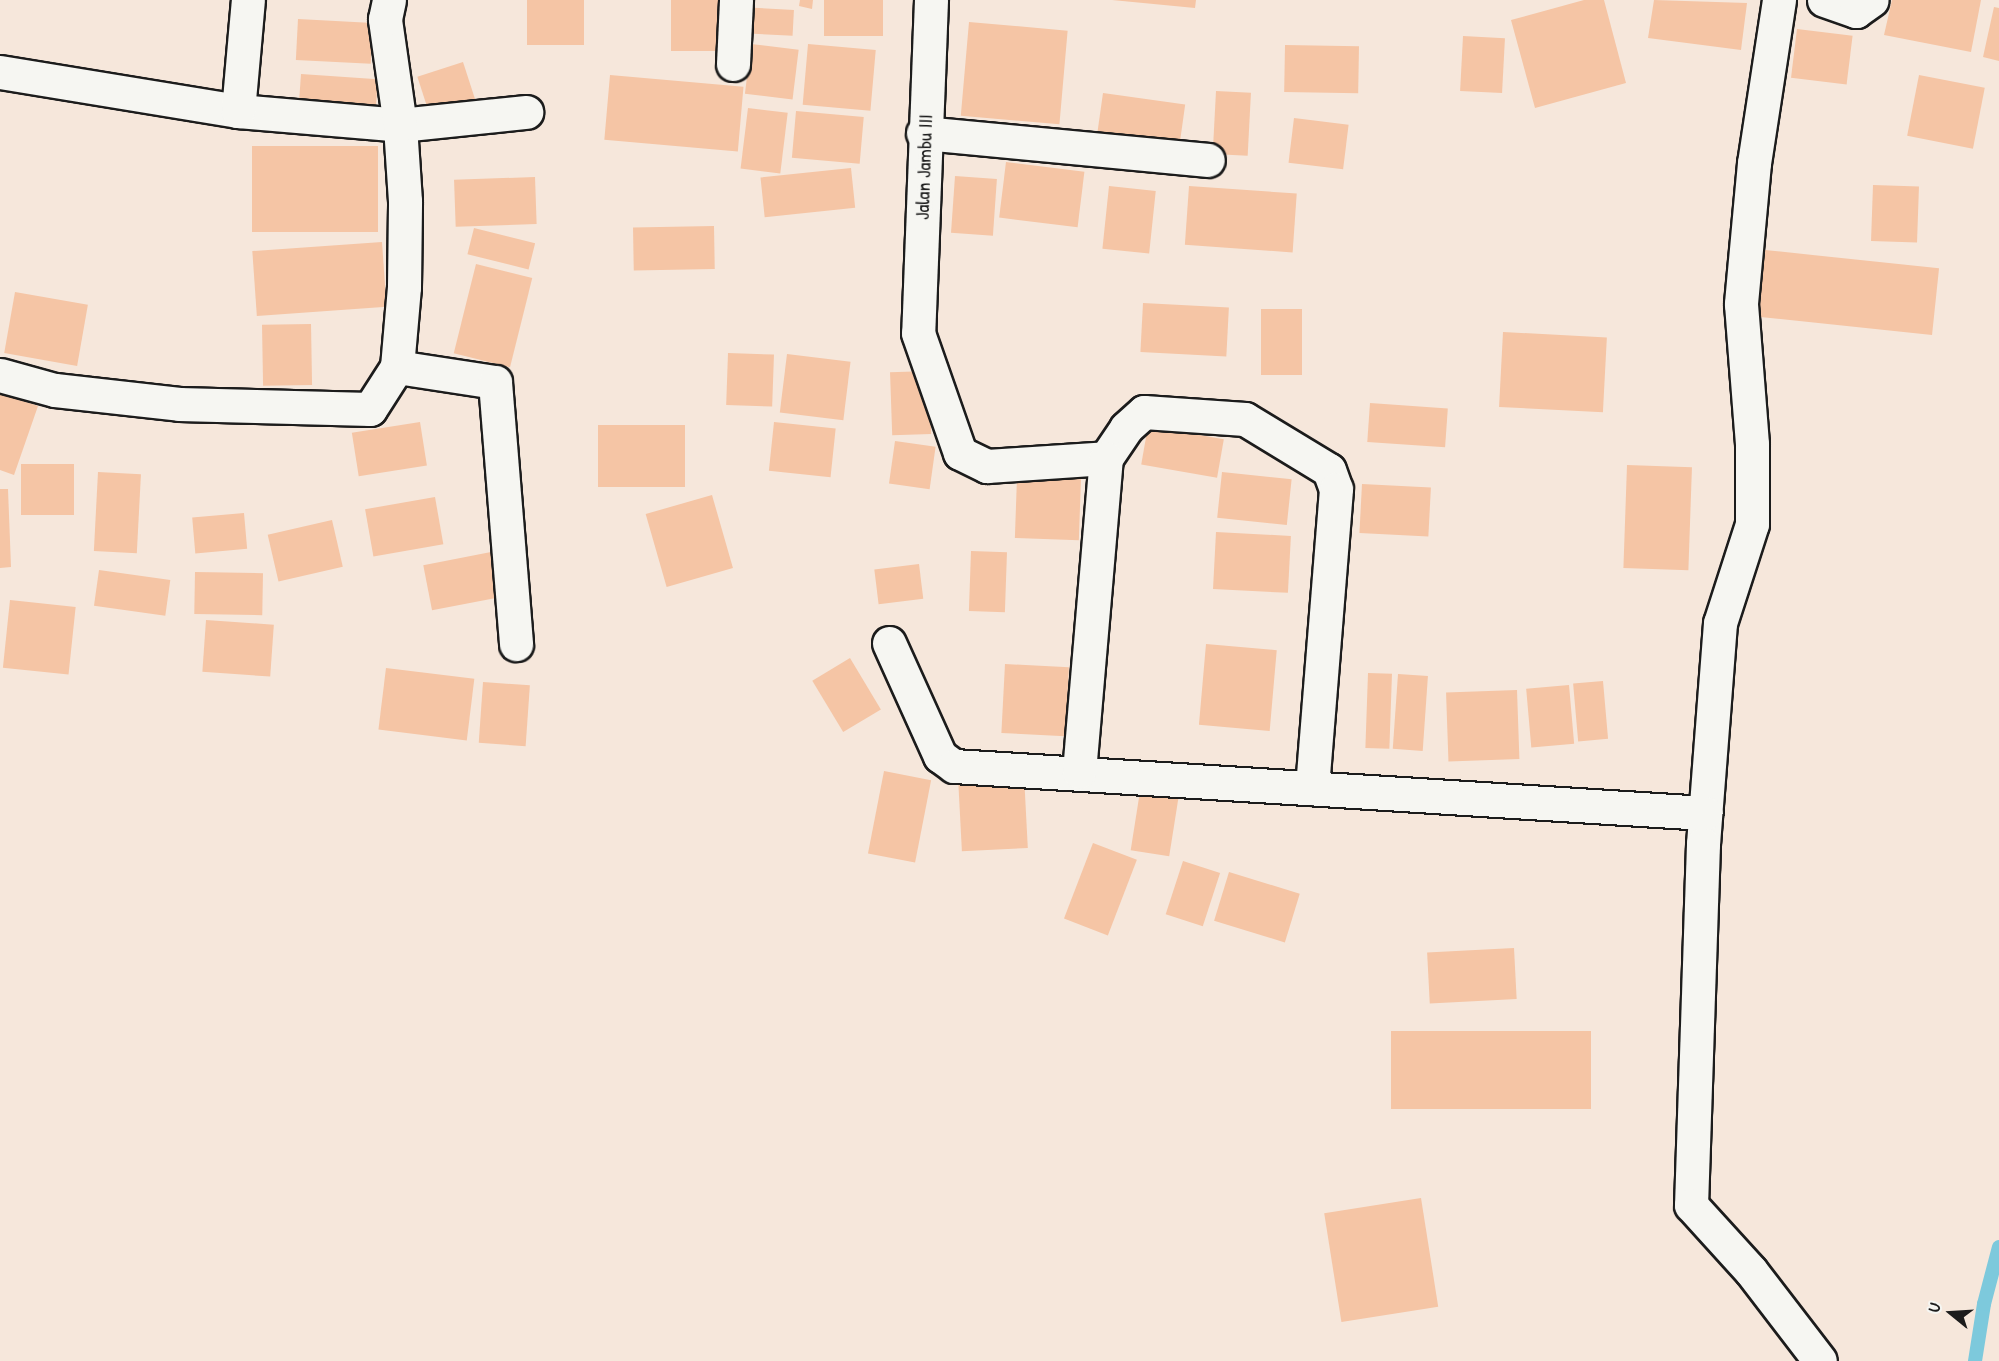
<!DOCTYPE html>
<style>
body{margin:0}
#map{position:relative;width:1999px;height:1361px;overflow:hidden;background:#f6e7db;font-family:"Patrick Hand",sans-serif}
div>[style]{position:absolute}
.stream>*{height:14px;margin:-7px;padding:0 7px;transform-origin:7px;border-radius:7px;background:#7dc9dc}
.building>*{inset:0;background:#f5c5a5;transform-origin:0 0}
.roads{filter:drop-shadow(2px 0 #1c1c1c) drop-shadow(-2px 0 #1c1c1c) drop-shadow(0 2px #1c1c1c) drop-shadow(0 -2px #1c1c1c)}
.street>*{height:33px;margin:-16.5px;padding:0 16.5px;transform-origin:16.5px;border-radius:16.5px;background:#f6f6f2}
span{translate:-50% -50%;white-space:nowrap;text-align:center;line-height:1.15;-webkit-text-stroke:6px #f6f6f2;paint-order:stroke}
.street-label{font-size:20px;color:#1c1c1c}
.north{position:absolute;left:1921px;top:1283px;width:60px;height:60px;-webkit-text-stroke:4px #f6f6f2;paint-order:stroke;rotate:288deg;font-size:16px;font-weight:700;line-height:24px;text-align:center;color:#1c1c1c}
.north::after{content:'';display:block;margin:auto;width:21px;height:27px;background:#1c1c1c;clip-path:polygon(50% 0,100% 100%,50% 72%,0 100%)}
</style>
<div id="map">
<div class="stream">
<i style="left:1975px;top:1361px;width:58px;rotate:-81deg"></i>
<i style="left:1984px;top:1304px;width:59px;rotate:-75.3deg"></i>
</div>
<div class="building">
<i style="left:527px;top:0;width:57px;height:45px"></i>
<i style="left:671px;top:0;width:59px;height:51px"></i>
<i style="clip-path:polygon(800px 0,813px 0,812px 9px,799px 6px)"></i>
<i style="left:824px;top:0;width:59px;height:36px"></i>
<i style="clip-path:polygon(1112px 0,1196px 0,1195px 8px)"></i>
<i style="clip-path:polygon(1584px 0,1604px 0,1626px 83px,1535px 108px,1511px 20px)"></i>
<i style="clip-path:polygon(1654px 0,1747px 3px,1741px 50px,1648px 38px)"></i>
<i style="clip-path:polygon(1892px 0,1981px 0,1971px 52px,1884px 35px)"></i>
<i style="left:739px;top:7px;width:55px;height:26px;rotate:3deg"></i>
<i style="clip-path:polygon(1994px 7px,1999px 8px,1999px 61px,1983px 57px)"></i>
<i style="left:298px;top:19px;width:75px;height:41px;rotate:3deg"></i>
<i style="left:969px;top:22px;width:99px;height:94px;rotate:5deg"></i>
<i style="left:1797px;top:29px;width:56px;height:49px;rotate:7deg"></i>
<i style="left:1463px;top:36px;width:42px;height:55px;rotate:3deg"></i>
<i style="left:751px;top:44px;width:48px;height:50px;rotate:7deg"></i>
<i style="left:808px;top:44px;width:68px;height:61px;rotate:5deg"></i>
<i style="left:1285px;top:45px;width:74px;height:47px;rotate:1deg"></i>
<i style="left:463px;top:62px;width:42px;height:48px;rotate:72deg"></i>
<i style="left:301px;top:74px;width:77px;height:35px;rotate:4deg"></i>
<i style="left:610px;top:75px;width:134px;height:65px;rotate:5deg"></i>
<i style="left:1919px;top:75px;width:67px;height:62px;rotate:11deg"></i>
<i style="left:1216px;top:91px;width:35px;height:63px;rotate:3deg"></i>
<i style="left:1103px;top:93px;width:83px;height:42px;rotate:8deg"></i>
<i style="left:748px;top:108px;width:40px;height:61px;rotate:7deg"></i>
<i style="left:796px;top:111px;width:68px;height:47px;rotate:5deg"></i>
<i style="left:1294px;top:118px;width:55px;height:45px;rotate:7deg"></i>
<i style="left:378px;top:146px;width:86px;height:126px;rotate:90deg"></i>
<i style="left:1006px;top:162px;width:79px;height:56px;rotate:7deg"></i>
<i style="left:851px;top:168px;width:40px;height:91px;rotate:84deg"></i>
<i style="left:955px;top:176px;width:42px;height:57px;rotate:4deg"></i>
<i style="left:535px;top:177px;width:47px;height:81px;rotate:88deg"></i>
<i style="left:1873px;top:185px;width:46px;height:56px;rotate:2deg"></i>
<i style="left:1109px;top:186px;width:47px;height:63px;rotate:6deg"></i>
<i style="left:1189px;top:186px;width:108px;height:59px;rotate:4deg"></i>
<i style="left:714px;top:226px;width:43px;height:81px;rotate:89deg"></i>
<i style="left:474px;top:228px;width:63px;height:27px;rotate:14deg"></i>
<i style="left:382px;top:242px;width:65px;height:130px;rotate:86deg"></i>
<i style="left:1765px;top:250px;width:175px;height:67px;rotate:6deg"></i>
<i style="left:476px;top:264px;width:58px;height:92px;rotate:14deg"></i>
<i style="left:15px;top:292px;width:74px;height:62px;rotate:10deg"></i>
<i style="left:1143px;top:303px;width:86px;height:49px;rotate:3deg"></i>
<i style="left:1302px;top:309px;width:66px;height:41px;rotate:90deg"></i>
<i style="left:311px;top:324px;width:61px;height:49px;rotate:89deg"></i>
<i style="left:1503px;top:332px;width:104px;height:75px;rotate:3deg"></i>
<i style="left:728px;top:353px;width:46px;height:52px;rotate:2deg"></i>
<i style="left:787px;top:354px;width:64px;height:59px;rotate:7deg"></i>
<i style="left:929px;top:371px;width:63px;height:39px;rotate:88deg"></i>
<i style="clip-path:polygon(0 393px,38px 406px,14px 475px,0 470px)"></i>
<i style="left:1370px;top:403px;width:78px;height:39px;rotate:4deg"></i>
<i style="left:420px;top:422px;width:44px;height:69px;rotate:81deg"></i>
<i style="left:774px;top:422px;width:62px;height:49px;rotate:6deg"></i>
<i style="left:598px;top:425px;width:87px;height:62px"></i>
<i style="left:1148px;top:426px;width:77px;height:39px;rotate:10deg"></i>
<i style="left:895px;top:441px;width:41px;height:43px;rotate:8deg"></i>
<i style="left:21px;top:464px;width:53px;height:51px"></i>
<i style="left:1627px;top:465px;width:65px;height:103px;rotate:2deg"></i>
<i style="left:98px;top:472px;width:43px;height:79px;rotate:3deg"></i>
<i style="left:1222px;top:472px;width:70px;height:46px;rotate:6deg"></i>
<i style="left:1017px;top:477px;width:64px;height:61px;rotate:2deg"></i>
<i style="left:1362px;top:484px;width:69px;height:49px;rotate:3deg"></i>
<i style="clip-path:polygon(0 489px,8px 489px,11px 567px,0 568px)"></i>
<i style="left:712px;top:495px;width:76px;height:69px;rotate:74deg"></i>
<i style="left:435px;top:497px;width:48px;height:71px;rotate:80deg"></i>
<i style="left:244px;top:513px;width:36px;height:52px;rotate:85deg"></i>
<i style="left:332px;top:520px;width:48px;height:66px;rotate:77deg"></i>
<i style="left:1216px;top:532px;width:75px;height:57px;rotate:3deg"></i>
<i style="left:971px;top:551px;width:36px;height:60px;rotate:2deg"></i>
<i style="left:491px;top:552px;width:46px;height:69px;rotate:79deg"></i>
<i style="left:919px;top:564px;width:35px;height:45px;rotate:83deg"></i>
<i style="left:99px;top:570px;width:72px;height:36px;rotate:8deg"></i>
<i style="left:195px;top:572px;width:68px;height:42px;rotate:1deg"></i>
<i style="left:10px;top:600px;width:66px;height:68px;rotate:6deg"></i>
<i style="left:206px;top:620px;width:68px;height:52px;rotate:4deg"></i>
<i style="left:1206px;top:644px;width:71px;height:81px;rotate:5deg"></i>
<i style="left:850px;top:658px;width:60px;height:44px;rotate:59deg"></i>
<i style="left:1005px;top:664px;width:64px;height:69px;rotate:3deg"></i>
<i style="left:386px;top:668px;width:89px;height:62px;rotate:7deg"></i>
<i style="left:1368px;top:673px;width:24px;height:75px;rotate:2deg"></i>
<i style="left:1398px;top:674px;width:30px;height:75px;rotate:4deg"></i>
<i style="left:1603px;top:681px;width:58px;height:30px;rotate:85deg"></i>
<i style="left:483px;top:682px;width:47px;height:61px;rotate:4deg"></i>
<i style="left:1569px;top:685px;width:59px;height:43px;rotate:85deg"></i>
<i style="left:1517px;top:690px;width:69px;height:71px;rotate:88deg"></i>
<i style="left:884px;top:771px;width:48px;height:84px;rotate:11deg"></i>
<i style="left:1024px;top:775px;width:73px;height:66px;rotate:87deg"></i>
<i style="left:1141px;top:785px;width:39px;height:66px;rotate:9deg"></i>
<i style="left:1093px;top:843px;width:47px;height:81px;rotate:21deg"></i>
<i style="left:1183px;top:861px;width:39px;height:56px;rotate:18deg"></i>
<i style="left:1229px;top:872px;width:74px;height:51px;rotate:17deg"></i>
<i style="left:1514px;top:948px;width:51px;height:87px;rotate:87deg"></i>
<i style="left:1591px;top:1031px;width:78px;height:200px;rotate:90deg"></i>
<i style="left:1421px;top:1198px;width:110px;height:98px;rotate:81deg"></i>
</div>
<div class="roads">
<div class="street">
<i style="left:931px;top:0;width:333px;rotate:92.2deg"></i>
<i style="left:918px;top:333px;width:127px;rotate:70.7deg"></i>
<i style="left:960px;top:453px;width:30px;rotate:26deg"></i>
<i style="left:987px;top:466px;width:119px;rotate:-3.8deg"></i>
<i style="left:1106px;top:458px;width:36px;rotate:-56deg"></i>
<i style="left:1126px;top:428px;width:24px;rotate:-42deg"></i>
<i style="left:1144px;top:412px;width:101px;rotate:4deg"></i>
<i style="left:1245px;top:419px;width:98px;rotate:31.3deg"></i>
<i style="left:1329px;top:470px;width:20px;rotate:70deg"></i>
<i style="left:1336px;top:489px;width:300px;rotate:94.6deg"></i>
<i style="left:1779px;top:0;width:165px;rotate:98.7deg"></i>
<i style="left:1754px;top:163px;width:142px;rotate:95.3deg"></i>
<i style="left:1741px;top:304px;width:140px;rotate:85.5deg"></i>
<i style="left:1752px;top:444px;width:80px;rotate:90deg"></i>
<i style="left:1752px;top:524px;width:104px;rotate:107.9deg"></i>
<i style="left:1720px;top:623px;width:222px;rotate:94.4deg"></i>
<i style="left:1703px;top:844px;width:361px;rotate:91.9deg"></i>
<i style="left:1691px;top:1205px;width:89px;rotate:47.7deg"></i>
<i style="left:1751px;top:1271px;width:113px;rotate:52.5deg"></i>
<i style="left:1824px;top:0;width:34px;rotate:19deg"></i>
<i style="left:1856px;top:11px;width:19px;rotate:-35deg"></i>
<i style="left:733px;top:64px;width:64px;rotate:-87.3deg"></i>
<i style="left:0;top:72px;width:241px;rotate:9.3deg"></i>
<i style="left:238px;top:111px;width:163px;rotate:4.9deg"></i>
<i style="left:400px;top:125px;width:127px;rotate:-5.9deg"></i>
<i style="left:238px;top:111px;width:111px;rotate:-84.9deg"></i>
<i style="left:923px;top:133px;width:286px;rotate:5.4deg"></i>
<i style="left:397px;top:367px;width:99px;rotate:8.7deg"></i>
<i style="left:495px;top:382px;width:263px;rotate:85.4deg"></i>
<i style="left:0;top:375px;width:57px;rotate:15.3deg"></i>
<i style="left:55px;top:390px;width:125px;rotate:6.4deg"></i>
<i style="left:179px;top:404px;width:191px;rotate:1.5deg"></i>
<i style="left:370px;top:409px;width:50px;rotate:-57.3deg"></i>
<i style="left:397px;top:367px;width:80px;rotate:-85deg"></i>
<i style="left:404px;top:287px;width:86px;rotate:-89.3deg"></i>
<i style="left:405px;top:201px;width:76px;rotate:-93.8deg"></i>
<i style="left:400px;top:125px;width:107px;rotate:-98.1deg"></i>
<i style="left:385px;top:19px;width:19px;rotate:-78deg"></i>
<i style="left:889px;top:643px;width:124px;rotate:65.7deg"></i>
<i style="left:940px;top:756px;width:17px;rotate:36deg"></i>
<i style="left:954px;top:766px;width:753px;rotate:3.58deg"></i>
<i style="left:1079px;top:772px;width:315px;rotate:-85.1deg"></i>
</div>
</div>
<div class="street-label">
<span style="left:923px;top:167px;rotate:-88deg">Jalan Jambu III</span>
</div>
<div class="north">U</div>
</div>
